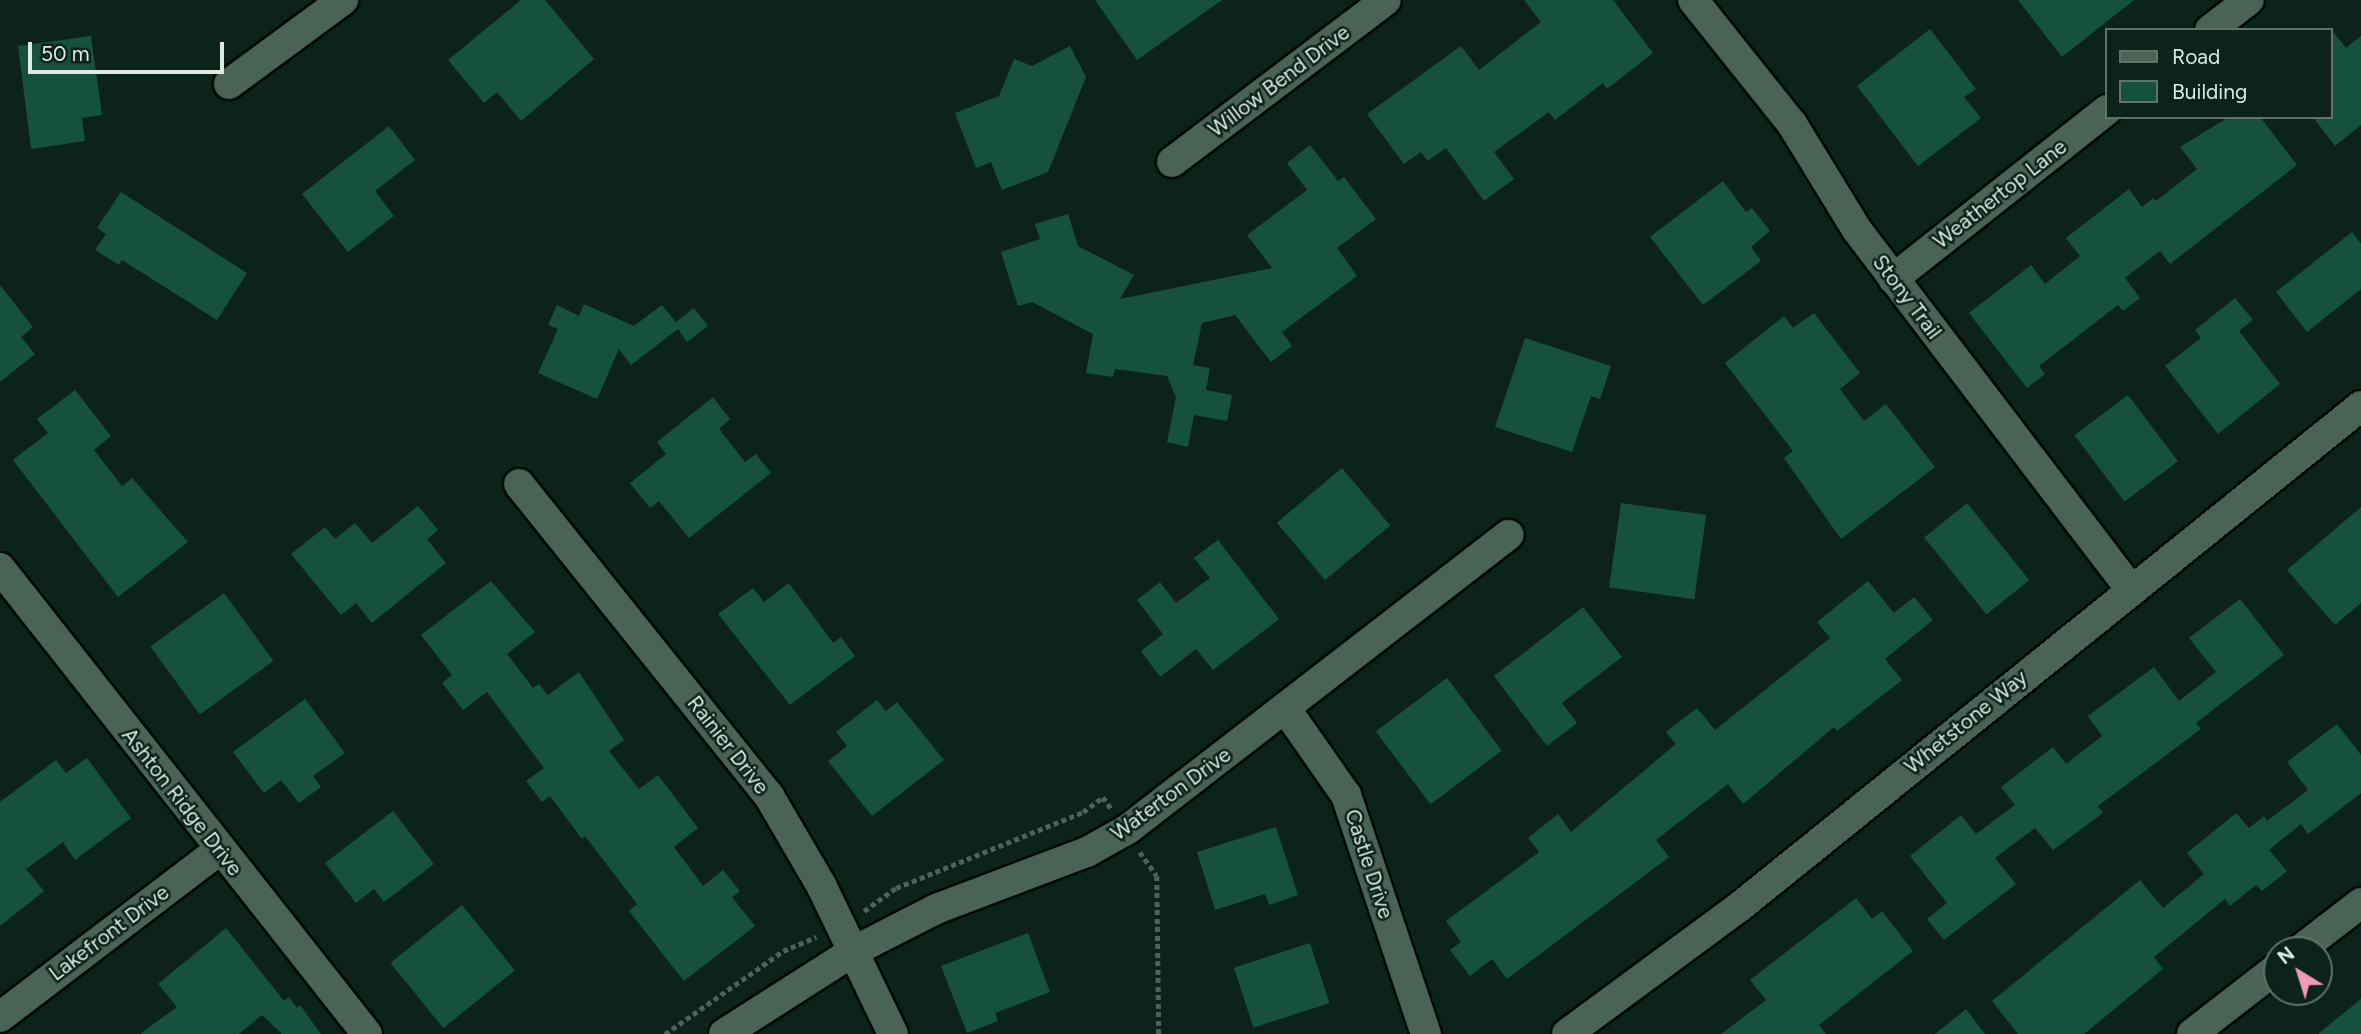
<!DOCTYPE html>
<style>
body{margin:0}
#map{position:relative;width:2361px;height:1034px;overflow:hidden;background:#0c2319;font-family:Figtree,sans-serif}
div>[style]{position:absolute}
.building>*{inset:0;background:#16523b;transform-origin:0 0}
.path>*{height:4.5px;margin-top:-2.25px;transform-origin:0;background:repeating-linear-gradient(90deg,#4e6259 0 5px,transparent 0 8.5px)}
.roads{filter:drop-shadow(2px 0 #000c05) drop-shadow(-2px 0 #000c05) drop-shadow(0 2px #000c05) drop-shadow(0 -2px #000c05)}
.minor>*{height:30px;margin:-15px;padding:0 15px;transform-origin:15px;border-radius:15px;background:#4a6357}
span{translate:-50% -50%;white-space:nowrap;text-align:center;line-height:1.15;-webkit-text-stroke:5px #0c2319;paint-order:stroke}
.street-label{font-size:21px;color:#dceae2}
.legend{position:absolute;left:2105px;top:28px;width:228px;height:91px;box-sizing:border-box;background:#0c2319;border:2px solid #5f7369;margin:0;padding:9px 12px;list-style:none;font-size:21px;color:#dceae2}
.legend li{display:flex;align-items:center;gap:14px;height:35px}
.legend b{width:35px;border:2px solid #5f7369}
.north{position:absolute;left:2263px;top:936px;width:70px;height:70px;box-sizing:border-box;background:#0c2319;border:2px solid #5f7369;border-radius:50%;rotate:322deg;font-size:19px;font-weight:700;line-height:28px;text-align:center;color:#dceae2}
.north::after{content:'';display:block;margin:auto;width:24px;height:32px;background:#ef9ab8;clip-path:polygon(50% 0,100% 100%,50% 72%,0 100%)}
.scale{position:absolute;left:28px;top:42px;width:196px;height:32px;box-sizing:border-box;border:4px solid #dceae2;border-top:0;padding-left:9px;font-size:21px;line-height:24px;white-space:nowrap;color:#dceae2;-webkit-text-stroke:5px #0c2319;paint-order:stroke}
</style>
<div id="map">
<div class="building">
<i style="clip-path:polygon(521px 0,545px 0,594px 59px,521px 121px,497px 92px,484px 103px,448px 60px)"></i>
<i style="clip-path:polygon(1095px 0,1222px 0,1137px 60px)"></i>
<i style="clip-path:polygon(1524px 0,1613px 0,1653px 53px,1607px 89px,1603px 83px,1555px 120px,1549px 112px,1494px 152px,1514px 179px,1484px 201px,1446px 148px,1428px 161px,1421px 152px,1404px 164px,1367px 114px,1461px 46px,1479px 70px,1541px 22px)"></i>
<i style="clip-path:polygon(2018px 0,2134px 0,2062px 57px)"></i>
<i style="clip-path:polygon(1930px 29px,1976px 89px,1964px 97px,1981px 118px,1918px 166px,1857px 86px)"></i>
<i style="clip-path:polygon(2331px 29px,2346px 48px,2361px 36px,2361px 125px,2335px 146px,2313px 117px,2331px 117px)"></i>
<i style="clip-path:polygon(91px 36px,102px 115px,82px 118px,85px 141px,31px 149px,18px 46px)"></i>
<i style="clip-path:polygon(1070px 46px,1086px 77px,1048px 172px,1002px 190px,991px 162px,976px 168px,955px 113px,999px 96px,1014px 59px,1032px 66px)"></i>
<i style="clip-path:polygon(2229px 117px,2260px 117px,2297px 165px,2170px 264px,2160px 251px,2125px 278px,2140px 298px,2123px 311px,2118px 305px,2039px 366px,2045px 374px,2027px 388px,1969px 313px,2031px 265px,2045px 284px,2080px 256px,2066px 238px,2129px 189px,2142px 207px,2153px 198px,2156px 201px,2197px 169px,2180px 147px)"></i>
<i style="clip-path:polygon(389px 126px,415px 160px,375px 191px,394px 216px,348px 252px,302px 194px)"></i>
<i style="clip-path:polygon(1310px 145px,1338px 181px,1344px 177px,1376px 219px,1337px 248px,1357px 276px,1282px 332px,1292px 346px,1271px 362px,1235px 315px,1202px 323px,1193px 365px,1210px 368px,1206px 390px,1232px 395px,1227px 421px,1194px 415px,1188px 447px,1167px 442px,1176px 397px,1167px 376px,1115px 369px,1113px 377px,1086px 373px,1093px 334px,1032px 302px,1018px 306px,1001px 252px,1040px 239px,1035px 224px,1068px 214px,1078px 246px,1134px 275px,1120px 299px,1272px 268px,1247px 235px,1307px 190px,1287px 163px)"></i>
<i style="clip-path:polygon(1723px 181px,1746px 212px,1752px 208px,1770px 231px,1751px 247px,1761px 261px,1703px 305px,1650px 237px)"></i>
<i style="clip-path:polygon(121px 192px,247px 273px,217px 320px,122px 260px,119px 265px,95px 250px,106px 234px,97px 228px)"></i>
<i style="clip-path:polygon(2352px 232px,2361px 244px,2361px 289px,2307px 332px,2276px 292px)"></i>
<i style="clip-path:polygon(0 285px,33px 327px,21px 337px,35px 354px,0 382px)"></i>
<i style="clip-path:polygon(2235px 298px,2253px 320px,2239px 331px,2280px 384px,2218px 434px,2165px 366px,2201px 338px,2195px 330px)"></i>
<i style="clip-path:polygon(584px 304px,634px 326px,662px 305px,676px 322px,694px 308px,708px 326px,687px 342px,678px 329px,631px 365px,619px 349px,597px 399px,538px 373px,558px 329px,548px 325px,557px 305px,579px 316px)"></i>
<i style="clip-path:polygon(1814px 313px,1860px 373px,1840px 389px,1864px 421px,1886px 404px,1935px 467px,1841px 539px,1784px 458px,1793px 451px,1725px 363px,1784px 316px,1793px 328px)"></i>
<i style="clip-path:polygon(1525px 338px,1611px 366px,1600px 399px,1591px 396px,1572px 452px,1495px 427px)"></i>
<i style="clip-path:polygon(75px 390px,111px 436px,94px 450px,122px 486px,132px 478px,188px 542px,118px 597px,13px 460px,48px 433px,37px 419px)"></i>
<i style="left:2128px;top:395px;width:83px;height:67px;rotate:53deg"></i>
<i style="clip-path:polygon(713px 397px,730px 419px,719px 429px,745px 462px,756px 454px,771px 473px,689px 538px,659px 501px,650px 508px,630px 483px,666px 454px,657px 442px)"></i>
<i style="left:1342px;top:468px;width:75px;height:85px;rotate:50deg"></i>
<i style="left:1621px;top:503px;width:86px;height:85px;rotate:8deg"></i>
<i style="left:1967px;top:503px;width:99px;height:55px;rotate:51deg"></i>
<i style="clip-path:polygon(418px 506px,438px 530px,427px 539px,446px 563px,372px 623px,356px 603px,341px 615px,291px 554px,325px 527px,335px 539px,355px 523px,372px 543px)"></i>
<i style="clip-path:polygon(2361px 507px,2361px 603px,2335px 625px,2287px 570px)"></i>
<i style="clip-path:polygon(1218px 540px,1279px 619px,1213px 670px,1196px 649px,1160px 677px,1141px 651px,1163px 634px,1137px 600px,1160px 582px,1176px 603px,1210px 578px,1194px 558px)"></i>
<i style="clip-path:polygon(491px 581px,535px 632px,507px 654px,533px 688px,539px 684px,548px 695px,579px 672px,624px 740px,609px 751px,639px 789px,658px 775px,698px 828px,674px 847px,703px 886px,723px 870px,740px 891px,732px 897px,755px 926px,684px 981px,629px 911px,637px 904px,585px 836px,582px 839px,550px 796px,542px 802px,526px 781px,544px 768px,487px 692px,463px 710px,442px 683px,452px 675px,421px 635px)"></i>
<i style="clip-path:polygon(1868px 581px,1894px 613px,1914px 597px,1933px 620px,1885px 659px,1902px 680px,1837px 731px,1834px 727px,1743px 804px,1728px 784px,1656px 840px,1669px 857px,1507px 979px,1492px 959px,1470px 976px,1450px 950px,1461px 942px,1446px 921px,1539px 852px,1528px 838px,1558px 814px,1571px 832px,1676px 744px,1666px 732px,1697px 708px,1715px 730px,1830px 638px,1817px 622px)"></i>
<i style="clip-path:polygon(789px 583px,833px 643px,841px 637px,855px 656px,790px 705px,718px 614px,753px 588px,764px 602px)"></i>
<i style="left:224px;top:593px;width:84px;height:91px;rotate:54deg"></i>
<i style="clip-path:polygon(2240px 599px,2284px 655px,2196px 723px,2201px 729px,2098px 806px,2103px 813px,2053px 850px,2035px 828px,1995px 858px,2016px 884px,1944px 940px,1927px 919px,1947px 903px,1910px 856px,1961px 815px,1976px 834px,2015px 805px,2001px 787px,2053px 747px,2066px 764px,2102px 736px,2088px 716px,2154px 667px,2179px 701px,2216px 672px,2189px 638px)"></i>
<i style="clip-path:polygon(1583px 607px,1622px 657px,1562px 703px,1577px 723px,1547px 746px,1494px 676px)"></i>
<i style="left:1447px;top:678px;width:91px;height:89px;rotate:53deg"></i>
<i style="clip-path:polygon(305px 699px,345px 753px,313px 776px,321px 787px,299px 803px,281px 780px,264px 793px,233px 752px)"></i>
<i style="clip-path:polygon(877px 700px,886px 711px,897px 702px,944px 760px,872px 816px,828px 761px,847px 746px,836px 732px)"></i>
<i style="clip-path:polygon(2337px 724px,2361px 755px,2361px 793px,2308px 834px,2301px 824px,2269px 850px,2287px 871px,2262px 891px,2256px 885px,2230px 906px,2225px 899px,2154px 957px,2163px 969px,2084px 1034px,2018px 1034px,1992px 1001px,2140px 880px,2163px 908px,2204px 874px,2187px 853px,2236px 813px,2249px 828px,2264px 816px,2267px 821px,2308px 790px,2287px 762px)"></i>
<i style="clip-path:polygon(87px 758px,131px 818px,75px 860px,63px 842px,26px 869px,44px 891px,0 926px,0 802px,56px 760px,66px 773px)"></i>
<i style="clip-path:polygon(393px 811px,434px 864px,384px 902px,374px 889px,356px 903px,325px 863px)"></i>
<i style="clip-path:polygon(1276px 827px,1298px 895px,1269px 905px,1265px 894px,1215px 910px,1197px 852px)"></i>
<i style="clip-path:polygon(1856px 898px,1872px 919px,1882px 911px,1913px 951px,1819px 1025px,1826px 1034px,1721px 1034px,1766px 1000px,1750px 980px)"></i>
<i style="left:462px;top:905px;width:84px;height:92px;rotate:51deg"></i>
<i style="clip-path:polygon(226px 928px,284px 1001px,289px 997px,297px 1008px,300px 1005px,321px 1034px,282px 1034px,262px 1015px,239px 1034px,140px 1034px,177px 1007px,158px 984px)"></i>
<i style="clip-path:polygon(1028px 933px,1050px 992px,995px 1013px,998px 1021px,967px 1033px,941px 966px)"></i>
<i style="left:1310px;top:943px;width:63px;height:80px;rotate:72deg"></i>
<i style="clip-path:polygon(2361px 999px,2361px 1034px,2318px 1034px)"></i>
<i style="clip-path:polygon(1966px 1009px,1985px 1034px,1935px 1034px)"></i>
</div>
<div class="path">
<i style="left:1140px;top:852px;width:29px;rotate:55deg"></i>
<i style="left:1157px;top:876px;width:158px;rotate:89.3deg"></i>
<i style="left:864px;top:911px;width:39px;rotate:-36deg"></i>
<i style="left:896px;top:888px;width:202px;rotate:-22.1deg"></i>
<i style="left:1083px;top:812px;width:25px;rotate:-37deg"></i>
<i style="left:1103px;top:797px;width:16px;rotate:55deg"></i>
<i style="left:665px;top:1034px;width:144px;rotate:-35.1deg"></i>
<i style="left:783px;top:951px;width:36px;rotate:-23deg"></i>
</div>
<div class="roads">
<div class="minor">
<i style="left:1693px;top:0;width:159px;rotate:51.4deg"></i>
<i style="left:1792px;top:124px;width:124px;rotate:58.5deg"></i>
<i style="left:1857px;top:230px;width:451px;rotate:52.7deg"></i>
<i style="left:2210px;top:30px;width:49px;rotate:-37.6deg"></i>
<i style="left:229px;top:84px;width:142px;rotate:-36.4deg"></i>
<i style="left:1172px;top:162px;width:268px;rotate:-37.1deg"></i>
<i style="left:1893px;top:279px;width:273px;rotate:-38.3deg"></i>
<i style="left:519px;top:484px;width:400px;rotate:51.3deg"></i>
<i style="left:769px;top:796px;width:103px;rotate:59.7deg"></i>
<i style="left:821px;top:885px;width:165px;rotate:64.2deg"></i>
<i style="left:0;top:568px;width:593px;rotate:51.78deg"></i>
<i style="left:1285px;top:708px;width:106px;rotate:55deg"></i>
<i style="left:1346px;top:795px;width:252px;rotate:71.5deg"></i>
<i style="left:2300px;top:950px;width:77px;rotate:-37.6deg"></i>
<i style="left:0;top:1017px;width:275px;rotate:-37.3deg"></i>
<i style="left:724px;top:1034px;width:154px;rotate:-32.6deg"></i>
<i style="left:854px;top:951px;width:92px;rotate:-27.1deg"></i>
<i style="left:936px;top:909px;width:161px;rotate:-20.7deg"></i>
<i style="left:1087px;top:852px;width:47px;rotate:-29.3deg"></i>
<i style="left:1128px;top:829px;width:481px;rotate:-37.7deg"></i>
<i style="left:1567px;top:1034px;width:212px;rotate:-36.4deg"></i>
<i style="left:1738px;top:908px;width:800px;rotate:-38.86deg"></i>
<i style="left:2192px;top:1034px;width:108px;rotate:-37.8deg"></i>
</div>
</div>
<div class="street-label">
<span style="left:1279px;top:81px;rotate:-37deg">Willow Bend Drive</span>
<span style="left:2000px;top:194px;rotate:-38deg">Weathertop Lane</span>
<span style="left:1907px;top:297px;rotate:53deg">Stony Trail</span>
<span style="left:1966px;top:722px;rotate:-39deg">Whetstone Way</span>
<span style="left:728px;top:745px;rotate:52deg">Rainier Drive</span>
<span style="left:1171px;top:794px;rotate:-36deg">Waterton Drive</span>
<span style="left:182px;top:802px;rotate:52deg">Ashton Ridge Drive</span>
<span style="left:1369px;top:864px;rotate:72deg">Castle Drive</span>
<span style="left:109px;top:933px;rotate:-37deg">Lakefront Drive</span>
</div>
<ul class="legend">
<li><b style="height:9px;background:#4a6357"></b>Road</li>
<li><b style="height:19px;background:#16523b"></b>Building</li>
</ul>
<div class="north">N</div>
<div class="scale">50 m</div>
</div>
